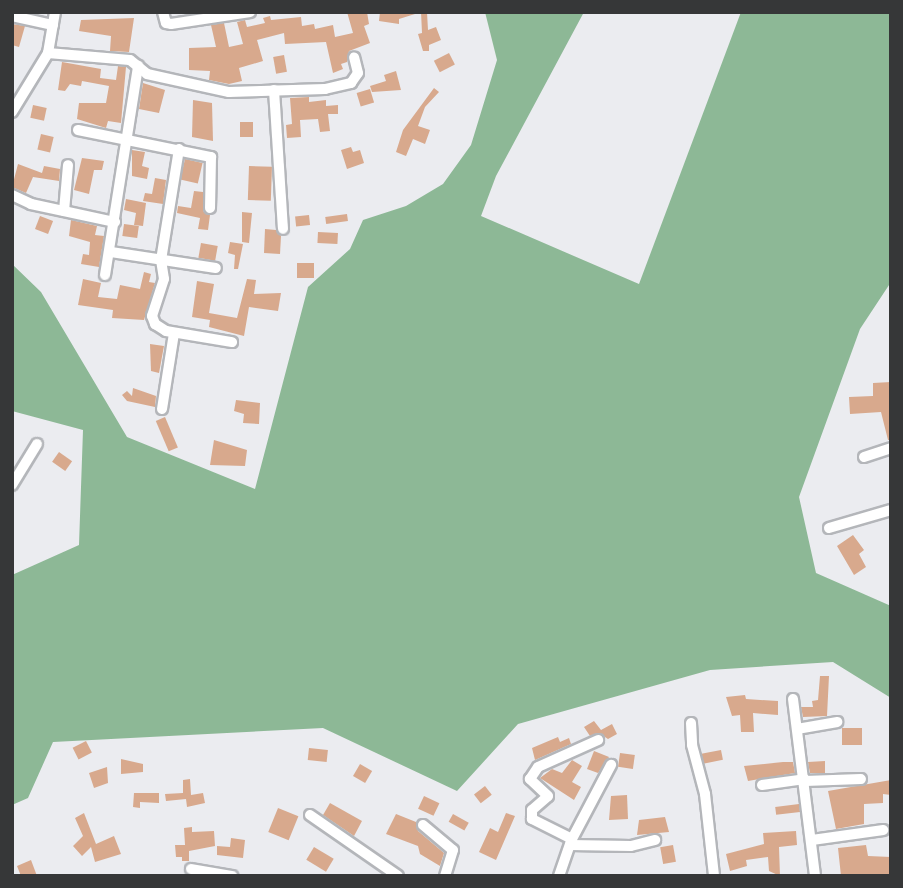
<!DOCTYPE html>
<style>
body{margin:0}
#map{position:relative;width:903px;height:888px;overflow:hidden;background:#ebecf0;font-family:"Alegreya Sans",sans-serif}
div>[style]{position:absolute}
.forest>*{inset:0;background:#8db896}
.building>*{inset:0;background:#d8a98d;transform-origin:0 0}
.roads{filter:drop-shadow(2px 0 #b4b6ba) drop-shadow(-2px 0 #b4b6ba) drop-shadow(0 2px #b4b6ba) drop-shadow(0 -2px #b4b6ba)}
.minor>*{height:10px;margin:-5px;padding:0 5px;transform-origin:5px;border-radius:5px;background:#fff}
span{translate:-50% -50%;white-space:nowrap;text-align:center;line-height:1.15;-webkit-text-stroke:7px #ebecf0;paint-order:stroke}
.frame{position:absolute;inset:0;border:14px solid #363738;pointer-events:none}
</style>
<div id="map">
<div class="forest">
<i style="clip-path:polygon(485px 12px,584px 12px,496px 176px,481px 216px,639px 284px,741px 12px,891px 12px,891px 282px,860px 329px,799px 497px,816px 573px,891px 606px,891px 698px,833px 662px,710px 670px,518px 724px,457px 791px,323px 728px,53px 742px,28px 798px,12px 805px,12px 575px,79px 545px,83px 430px,12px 411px,12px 264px,41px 292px,127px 437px,255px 489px,308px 287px,350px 249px,363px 220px,406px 206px,443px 184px,471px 145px,497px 60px)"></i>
</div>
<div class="building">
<i style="clip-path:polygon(347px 12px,367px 12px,369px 24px,364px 26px,370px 43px,349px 51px,347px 62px,341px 64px,343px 69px,333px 73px,326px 42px,285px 44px,284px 33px,257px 40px,263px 61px,239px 68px,242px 81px,229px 84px,209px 80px,210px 71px,189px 70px,189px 48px,216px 47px,211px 25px,224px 23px,229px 47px,243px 44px,237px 22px,245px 20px,247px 27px,265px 23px,263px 18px,270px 16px,271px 20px,301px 17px,302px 26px,314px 24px,315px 29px,333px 25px,335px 37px,353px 33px)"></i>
<i style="clip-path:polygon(380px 12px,415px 12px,415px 14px,399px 19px,399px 24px,379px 21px)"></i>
<i style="clip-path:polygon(421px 12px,427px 12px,428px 30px,436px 27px,441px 40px,429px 45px,429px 51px,423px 51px,418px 34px,422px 33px)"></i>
<i style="clip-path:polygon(134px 18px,129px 52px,110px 51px,111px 36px,79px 31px,81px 20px)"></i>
<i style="clip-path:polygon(12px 24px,25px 26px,19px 47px,12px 45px)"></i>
<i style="left:449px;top:53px;width:13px;height:17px;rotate:63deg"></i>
<i style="left:284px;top:55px;width:17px;height:11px;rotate:80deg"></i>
<i style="clip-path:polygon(62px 62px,101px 69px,100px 78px,116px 80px,118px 66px,126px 67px,121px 123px,108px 121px,106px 128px,77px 119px,79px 103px,106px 103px,109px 86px,82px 81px,81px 86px,70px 84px,65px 91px,58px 90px)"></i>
<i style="clip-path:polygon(396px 71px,401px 90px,372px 92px,370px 86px,386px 81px,384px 75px)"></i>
<i style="clip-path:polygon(143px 83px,165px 90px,159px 113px,139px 109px)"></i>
<i style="clip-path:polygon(434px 88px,439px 92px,425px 107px,418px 126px,430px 130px,425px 144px,413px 139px,406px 156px,396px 152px,403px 130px)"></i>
<i style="left:370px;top:89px;width:14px;height:14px;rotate:73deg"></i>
<i style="clip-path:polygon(309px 97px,309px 102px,326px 100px,326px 106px,338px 105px,338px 114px,328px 114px,330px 131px,320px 132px,318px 119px,300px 120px,301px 137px,287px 138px,286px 125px,292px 124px,290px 98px)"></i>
<i style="clip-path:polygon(193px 100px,212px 103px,213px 141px,192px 137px)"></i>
<i style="left:33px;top:105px;width:14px;height:13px;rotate:12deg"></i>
<i style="left:240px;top:122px;width:13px;height:15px"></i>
<i style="left:41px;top:134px;width:13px;height:16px;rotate:13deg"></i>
<i style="clip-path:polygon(351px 147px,353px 152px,360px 150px,364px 163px,347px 169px,341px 150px)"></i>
<i style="clip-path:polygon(132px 150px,145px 152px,142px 166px,149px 168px,147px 179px,132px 176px)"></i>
<i style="clip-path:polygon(82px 158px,104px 161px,102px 170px,94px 170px,89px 194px,74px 190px)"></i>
<i style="left:185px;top:159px;width:18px;height:21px;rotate:13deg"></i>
<i style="clip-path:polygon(18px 164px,42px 173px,44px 166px,60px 169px,59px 181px,33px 177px,26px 193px,12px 187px)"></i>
<i style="left:249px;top:166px;width:23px;height:34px;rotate:2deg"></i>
<i style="clip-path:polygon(155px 178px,166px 180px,163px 204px,143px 201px,145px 193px,152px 194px)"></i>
<i style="clip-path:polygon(194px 191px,203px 192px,203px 211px,210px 215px,208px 230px,198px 229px,200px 218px,177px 213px,178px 206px,191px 208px)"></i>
<i style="clip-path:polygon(126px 199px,146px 203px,143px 226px,134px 225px,136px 213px,124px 210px)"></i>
<i style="clip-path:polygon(242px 212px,252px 213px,249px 243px,242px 242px)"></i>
<i style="left:347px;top:214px;width:7px;height:22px;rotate:82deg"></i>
<i style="left:309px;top:215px;width:10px;height:14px;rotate:84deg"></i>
<i style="left:40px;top:216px;width:14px;height:14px;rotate:21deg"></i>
<i style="clip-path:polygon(71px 220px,97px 226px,95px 235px,104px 236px,99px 267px,81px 264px,83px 254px,89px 255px,90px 242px,69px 236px)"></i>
<i style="left:124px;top:224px;width:15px;height:12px;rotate:8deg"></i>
<i style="clip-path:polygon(265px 229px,276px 230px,281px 236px,280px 254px,264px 253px)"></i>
<i style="left:318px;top:232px;width:20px;height:11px;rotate:3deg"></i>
<i style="clip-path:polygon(230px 242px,243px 244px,238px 269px,234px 269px,235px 255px,228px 253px)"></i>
<i style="left:201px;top:243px;width:17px;height:15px;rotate:10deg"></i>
<i style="left:297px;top:263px;width:17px;height:15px"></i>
<i style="clip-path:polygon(144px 272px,151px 274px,149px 282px,155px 283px,144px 320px,112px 318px,113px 310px,78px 305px,83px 279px,101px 283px,98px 297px,117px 299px,120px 285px,140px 289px)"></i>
<i style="clip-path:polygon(247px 279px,256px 280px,254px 294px,281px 293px,278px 311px,249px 307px,244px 336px,209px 327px,210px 320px,192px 317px,197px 281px,214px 284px,209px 313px,237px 318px)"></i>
<i style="clip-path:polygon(150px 344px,164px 346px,159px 373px,151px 371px)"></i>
<i style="clip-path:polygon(891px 382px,891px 440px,888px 440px,881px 412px,850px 414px,849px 397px,873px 396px,873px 383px)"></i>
<i style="clip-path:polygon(133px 388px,156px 396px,155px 407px,127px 401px,122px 395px,127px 391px,132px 396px)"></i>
<i style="clip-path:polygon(236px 400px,260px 403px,259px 424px,243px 423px,244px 414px,234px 411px)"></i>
<i style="left:165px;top:417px;width:33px;height:10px;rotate:67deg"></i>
<i style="clip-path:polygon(214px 440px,247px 450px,245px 466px,210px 465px)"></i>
<i style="left:59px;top:452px;width:16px;height:12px;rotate:35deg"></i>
<i style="clip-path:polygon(853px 535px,864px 550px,859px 554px,866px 567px,854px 575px,837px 546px)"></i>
<i style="clip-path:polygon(820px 676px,829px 676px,827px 716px,803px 717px,801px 707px,813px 707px,812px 701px,818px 700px)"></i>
<i style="clip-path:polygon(745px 695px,746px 699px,778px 701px,778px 715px,753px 713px,754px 732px,741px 732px,740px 715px,732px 716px,726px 697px)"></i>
<i style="clip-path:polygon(594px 721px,601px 730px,612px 724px,617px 734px,608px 739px,599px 733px,590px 736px,584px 727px)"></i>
<i style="left:862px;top:728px;width:17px;height:20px;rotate:90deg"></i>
<i style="clip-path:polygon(558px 737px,560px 742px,569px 738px,571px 744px,535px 760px,532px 748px)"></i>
<i style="left:86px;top:741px;width:13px;height:15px;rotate:63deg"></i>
<i style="left:309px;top:748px;width:19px;height:12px;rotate:6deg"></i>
<i style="left:721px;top:750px;width:10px;height:20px;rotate:79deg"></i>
<i style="clip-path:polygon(594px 751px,609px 757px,598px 773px,587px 769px)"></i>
<i style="left:620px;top:753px;width:15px;height:14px;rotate:8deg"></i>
<i style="clip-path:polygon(121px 759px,143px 764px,143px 772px,121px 774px)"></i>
<i style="clip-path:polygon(572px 760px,582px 766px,572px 782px,581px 787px,574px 800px,540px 778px,552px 769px,562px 773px)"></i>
<i style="clip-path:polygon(825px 761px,825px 773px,810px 773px,808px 762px)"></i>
<i style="clip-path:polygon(783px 762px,793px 762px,795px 773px,748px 781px,744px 766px)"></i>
<i style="left:360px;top:764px;width:14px;height:14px;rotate:30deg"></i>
<i style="clip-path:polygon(107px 767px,108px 783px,94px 788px,89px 773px)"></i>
<i style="clip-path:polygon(190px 779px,191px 795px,203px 793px,205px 803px,187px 807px,186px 799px,166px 801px,165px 794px,183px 793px,183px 780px)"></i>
<i style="clip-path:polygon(891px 780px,891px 795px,883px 794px,883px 803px,864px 804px,864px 824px,836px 829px,828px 791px)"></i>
<i style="left:485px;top:786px;width:11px;height:14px;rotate:52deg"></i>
<i style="clip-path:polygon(134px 793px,159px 793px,159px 803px,140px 802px,140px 808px,133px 807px)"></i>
<i style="clip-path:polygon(627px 795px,628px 819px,609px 820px,611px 796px)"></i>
<i style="left:424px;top:796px;width:17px;height:14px;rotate:25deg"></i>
<i style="clip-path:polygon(330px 803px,362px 821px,354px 836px,323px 815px)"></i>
<i style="left:799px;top:804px;width:8px;height:24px;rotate:83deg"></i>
<i style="left:278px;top:808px;width:22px;height:26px;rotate:22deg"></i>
<i style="clip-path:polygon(84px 813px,96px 844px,114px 836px,121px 854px,95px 862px,91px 847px,82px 856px,73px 846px,83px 836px,75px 818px)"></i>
<i style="clip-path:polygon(506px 813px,515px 816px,496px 860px,479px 852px,490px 828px,498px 832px)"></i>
<i style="clip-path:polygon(396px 814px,416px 822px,418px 831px,444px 853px,440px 866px,420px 854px,418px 846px,386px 834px)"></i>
<i style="left:453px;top:814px;width:18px;height:9px;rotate:29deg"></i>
<i style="clip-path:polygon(665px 817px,669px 832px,637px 835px,639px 820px)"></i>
<i style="clip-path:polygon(192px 827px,192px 832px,214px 831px,215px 846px,189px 851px,189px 861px,182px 861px,182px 857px,176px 857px,175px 845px,185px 845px,184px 828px)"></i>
<i style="clip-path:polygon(796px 831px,797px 845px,779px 847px,780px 876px,769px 871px,768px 857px,746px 860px,747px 866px,730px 871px,726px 854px,764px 844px,763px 833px)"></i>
<i style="clip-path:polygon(231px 838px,245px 840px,243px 858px,217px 855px,217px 846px,230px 847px)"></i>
<i style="left:673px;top:845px;width:17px;height:13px;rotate:80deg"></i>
<i style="clip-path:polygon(866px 845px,868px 856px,891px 857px,889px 876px,841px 876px,838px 848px)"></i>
<i style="left:314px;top:847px;width:23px;height:15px;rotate:31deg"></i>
<i style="clip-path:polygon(31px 860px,37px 876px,21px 876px,17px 866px)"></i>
</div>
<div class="roads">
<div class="minor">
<i style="left:55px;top:12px;width:42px;rotate:99.7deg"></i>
<i style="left:48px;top:53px;width:82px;rotate:4.9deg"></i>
<i style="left:130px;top:60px;width:22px;rotate:39deg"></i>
<i style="left:147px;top:74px;width:84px;rotate:12.4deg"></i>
<i style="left:229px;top:92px;width:96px;rotate:-1.8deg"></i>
<i style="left:325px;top:89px;width:27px;rotate:-13deg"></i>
<i style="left:351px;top:83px;width:12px;rotate:-55deg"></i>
<i style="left:358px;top:73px;width:16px;rotate:-104deg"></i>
<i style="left:163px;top:12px;width:11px;rotate:75deg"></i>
<i style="left:166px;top:23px;width:5px;rotate:11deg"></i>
<i style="left:171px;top:24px;width:80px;rotate:-8.6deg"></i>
<i style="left:12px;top:16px;width:42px;rotate:12.4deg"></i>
<i style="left:274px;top:90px;width:139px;rotate:86.3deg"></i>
<i style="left:12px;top:112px;width:69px;rotate:-58.6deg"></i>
<i style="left:78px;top:130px;width:136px;rotate:11.5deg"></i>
<i style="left:211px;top:157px;width:51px;rotate:91.1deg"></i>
<i style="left:179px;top:149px;width:112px;rotate:99.2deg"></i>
<i style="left:161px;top:260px;width:19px;rotate:81deg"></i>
<i style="left:164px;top:279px;width:39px;rotate:108deg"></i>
<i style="left:152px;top:316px;width:9px;rotate:69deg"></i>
<i style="left:155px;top:324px;width:13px;rotate:32deg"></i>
<i style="left:166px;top:331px;width:67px;rotate:9.5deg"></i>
<i style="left:12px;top:195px;width:21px;rotate:25deg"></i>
<i style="left:31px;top:204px;width:86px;rotate:12.1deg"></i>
<i style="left:64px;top:211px;width:46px;rotate:-85deg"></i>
<i style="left:111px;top:252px;width:106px;rotate:8.7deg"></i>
<i style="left:105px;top:275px;width:212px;rotate:-81deg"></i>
<i style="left:162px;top:409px;width:77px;rotate:-81deg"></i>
<i style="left:864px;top:457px;width:28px;rotate:-18deg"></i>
<i style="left:12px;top:485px;width:48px;rotate:-58.6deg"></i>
<i style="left:829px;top:528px;width:65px;rotate:-16.2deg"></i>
<i style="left:793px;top:699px;width:178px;rotate:82.9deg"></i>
<i style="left:691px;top:723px;width:22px;rotate:87deg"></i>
<i style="left:692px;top:745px;width:51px;rotate:75.1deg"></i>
<i style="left:705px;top:794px;width:82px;rotate:83.7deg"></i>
<i style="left:797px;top:729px;width:41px;rotate:-9.9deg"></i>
<i style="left:805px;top:781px;width:56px;rotate:-2deg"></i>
<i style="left:762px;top:785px;width:43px;rotate:-7.9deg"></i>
<i style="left:310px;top:815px;width:107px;rotate:34.7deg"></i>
<i style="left:423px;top:825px;width:39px;rotate:40deg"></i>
<i style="left:453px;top:850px;width:27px;rotate:107deg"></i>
<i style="left:572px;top:839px;width:45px;rotate:-153.4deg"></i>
<i style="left:532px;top:819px;width:9px;rotate:-90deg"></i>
<i style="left:532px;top:810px;width:21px;rotate:-41deg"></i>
<i style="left:548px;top:796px;width:25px;rotate:-137deg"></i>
<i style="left:530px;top:779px;width:14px;rotate:-56deg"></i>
<i style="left:538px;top:767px;width:66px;rotate:-24.2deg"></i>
<i style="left:812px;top:840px;width:72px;rotate:-8deg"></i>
<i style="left:570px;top:845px;width:61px;rotate:0.9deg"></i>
<i style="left:631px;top:846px;width:25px;rotate:-14deg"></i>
<i style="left:191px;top:869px;width:42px;rotate:9.7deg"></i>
<i style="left:559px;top:876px;width:39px;rotate:-71deg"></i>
<i style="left:572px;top:839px;width:84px;rotate:-62.2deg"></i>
</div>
</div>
<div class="frame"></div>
</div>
